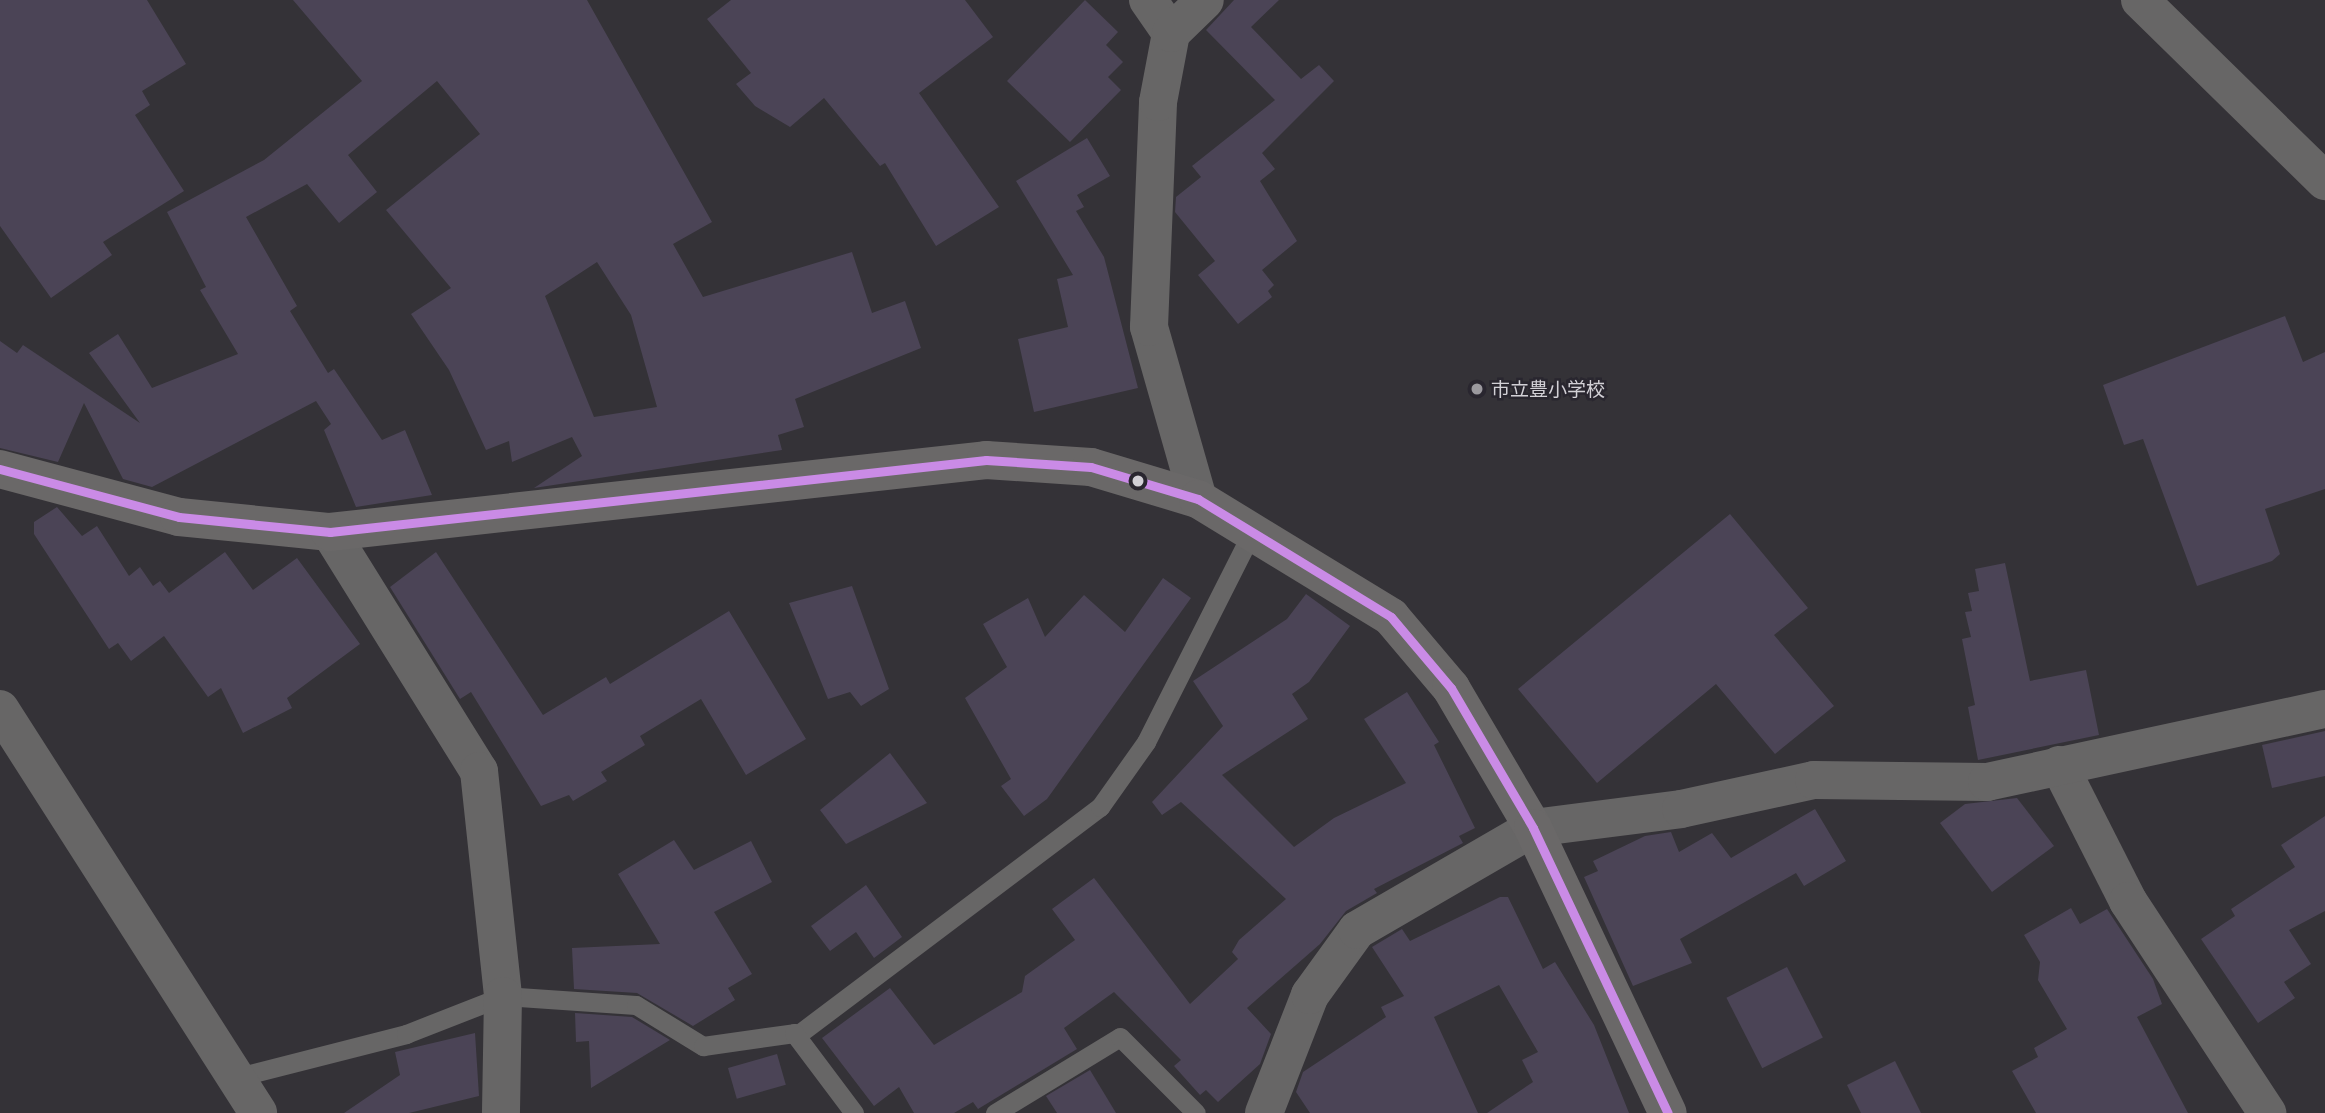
<!DOCTYPE html>
<meta charset="utf-8">
<style>
body{margin:0}
#map{position:relative;width:2325px;height:1113px;overflow:hidden;background:#343237;font-family:"Playfair Display","Noto Sans JP",serif}
div>[style]{position:absolute}
.building>*{inset:0;background:#4b4456;transform-origin:0 0}
.lane>*{height:19px;margin:-9.5px;padding:0 9.5px;transform-origin:9.5px;border-radius:9.5px;background:#676666}
.street>*{height:38px;margin:-19px;padding:0 19px;transform-origin:19px;border-radius:19px;background:#676666}
.secondary>*{height:38px;margin:-19px;padding:0 19px;transform-origin:19px;border-radius:19px;background:#6a6868}
.bus-1>*{height:9px;margin:-4.5px;padding:0 4.5px;transform-origin:4.5px;border-radius:4.5px;background:#ca8be6}
.dots>*{width:19px;height:19px;translate:-50% -50%;box-sizing:border-box;border:4px solid #29262f;border-radius:50%}
span{translate:-50% -50%;white-space:nowrap;text-align:center;line-height:1.15;-webkit-text-stroke:5px #29262f;paint-order:stroke}
.poi-label{font-size:19px;color:#d2d0d6}
.left{translate:0 -50%;text-align:left}
</style>
<div id="map">
<div class="building">
<i style="clip-path:polygon(0 0,147px 0,186px 64px,142px 91px,150px 105px,135px 115px,184px 191px,103px 242px,112px 255px,51px 298px,0 226px)"></i>
<i style="clip-path:polygon(evenodd,293px 0,587px 0,712px 222px,673px 244px,703px 297px,852px 252px,872px 313px,905px 301px,921px 348px,795px 399px,804px 427px,778px 435px,782px 450px,534px 488px,582px 456px,572px 437px,512px 462px,509px 441px,486px 450px,449px 370px,411px 314px,451px 288px,386px 210px,480px 134px,437px 81px,348px 155px,377px 192px,339px 223px,307px 184px,246px 217px,297px 306px,290px 311px,328px 373px,334px 369px,382px 440px,405px 430px,432px 495px,356px 507px,324px 430px,331px 424px,316px 401px,152px 487px,123px 479px,84px 403px,58px 462px,0 448px,0 341px,17px 353px,23px 345px,140px 423px,89px 353px,118px 334px,152px 388px,238px 354px,200px 290px,206px 287px,167px 212px,264px 160px,362px 81px,293px 0,597px 262px,631px 315px,657px 407px,594px 417px,545px 296px,597px 262px)"></i>
<i style="clip-path:polygon(731px 0,965px 0,993px 37px,919px 93px,999px 207px,936px 246px,885px 163px,880px 166px,824px 98px,790px 127px,755px 106px,736px 84px,751px 73px,707px 19px)"></i>
<i style="clip-path:polygon(1085px 0,1118px 32px,1106px 45px,1123px 62px,1108px 77px,1121px 90px,1070px 142px,1007px 81px)"></i>
<i style="clip-path:polygon(1234px 0,1279px 0,1251px 27px,1301px 79px,1319px 65px,1334px 81px,1262px 153px,1275px 169px,1260px 181px,1297px 241px,1262px 270px,1274px 285px,1268px 291px,1272px 297px,1238px 324px,1198px 275px,1215px 261px,1175px 212px,1176px 197px,1201px 177px,1192px 166px,1275px 100px,1206px 30px)"></i>
<i style="clip-path:polygon(1087px 138px,1110px 176px,1077px 195px,1084px 207px,1076px 211px,1104px 257px,1138px 388px,1034px 412px,1018px 339px,1068px 327px,1057px 279px,1073px 275px,1016px 181px)"></i>
<i style="clip-path:polygon(2285px 316px,2303px 362px,2325px 352px,2325px 489px,2265px 509px,2280px 554px,2272px 561px,2197px 586px,2143px 439px,2124px 445px,2103px 385px)"></i>
<i style="clip-path:polygon(57px 507px,82px 536px,97px 526px,129px 576px,140px 567px,153px 586px,160px 581px,169px 593px,225px 552px,253px 590px,297px 558px,360px 644px,287px 698px,292px 708px,243px 733px,221px 688px,208px 697px,164px 636px,131px 661px,118px 643px,109px 649px,34px 534px,34px 522px)"></i>
<i style="clip-path:polygon(1730px 514px,1808px 608px,1774px 635px,1834px 706px,1775px 754px,1716px 684px,1597px 783px,1518px 689px)"></i>
<i style="clip-path:polygon(436px 552px,543px 715px,606px 677px,610px 684px,729px 611px,806px 739px,746px 775px,701px 699px,640px 736px,645px 745px,601px 772px,607px 781px,573px 801px,569px 795px,541px 806px,471px 692px,460px 699px,390px 587px)"></i>
<i style="clip-path:polygon(2005px 563px,2030px 681px,2086px 670px,2099px 735px,1978px 760px,1968px 707px,1975px 705px,1962px 639px,1971px 637px,1965px 612px,1972px 611px,1968px 593px,1979px 591px,1975px 569px)"></i>
<i style="clip-path:polygon(1163px 578px,1191px 598px,1047px 799px,1024px 816px,1001px 786px,1011px 779px,965px 698px,1007px 667px,983px 624px,1028px 598px,1045px 637px,1084px 595px,1125px 632px)"></i>
<i style="clip-path:polygon(852px 586px,889px 689px,861px 706px,850px 692px,828px 699px,789px 603px)"></i>
<i style="clip-path:polygon(1306px 594px,1350px 626px,1309px 682px,1292px 694px,1308px 719px,1222px 775px,1294px 847px,1334px 818px,1406px 783px,1364px 719px,1407px 692px,1439px 742px,1434px 745px,1475px 828px,1459px 836px,1463px 843px,1374px 889px,1377px 893px,1346px 911px,1320px 944px,1247px 1008px,1271px 1034px,1260px 1064px,1218px 1102px,1206px 1090px,1200px 1095px,1174px 1066px,1181px 1060px,1114px 992px,1064px 1028px,1077px 1049px,978px 1109px,973px 1102px,954px 1113px,914px 1113px,899px 1087px,874px 1106px,822px 1038px,890px 988px,934px 1045px,1022px 992px,1025px 976px,1075px 940px,1052px 909px,1094px 878px,1190px 1004px,1238px 959px,1232px 952px,1239px 940px,1286px 899px,1181px 802px,1162px 815px,1152px 802px,1223px 726px,1193px 681px,1287px 619px)"></i>
<i style="clip-path:polygon(2325px 731px,2325px 776px,2272px 788px,2262px 745px)"></i>
<i style="clip-path:polygon(890px 753px,927px 803px,846px 844px,820px 810px)"></i>
<i style="clip-path:polygon(2017px 798px,2054px 846px,1992px 892px,1940px 823px,1965px 804px)"></i>
<i style="clip-path:polygon(1815px 809px,1846px 861px,1804px 886px,1796px 873px,1680px 939px,1692px 963px,1633px 986px,1584px 877px,1598px 871px,1593px 861px,1645px 836px,1671px 832px,1679px 852px,1712px 833px,1731px 858px)"></i>
<i style="clip-path:polygon(2325px 816px,2325px 911px,2289px 930px,2311px 964px,2284px 982px,2295px 998px,2258px 1023px,2201px 939px,2235px 916px,2231px 909px,2295px 867px,2281px 845px)"></i>
<i style="clip-path:polygon(674px 840px,694px 870px,751px 841px,772px 882px,714px 912px,752px 974px,728px 988px,735px 1000px,693px 1026px,637px 993px,574px 989px,572px 948px,660px 944px,618px 874px)"></i>
<i style="clip-path:polygon(866px 885px,902px 937px,874px 958px,856px 932px,830px 951px,811px 926px)"></i>
<i style="clip-path:polygon(1500px 897px,1508px 897px,1543px 969px,1555px 962px,1594px 1025px,1629px 1113px,1487px 1113px,1533px 1082px,1522px 1060px,1538px 1052px,1499px 985px,1434px 1017px,1478px 1113px,1310px 1113px,1296px 1092px,1303px 1072px,1386px 1017px,1381px 1007px,1404px 996px,1372px 947px,1402px 929px,1410px 941px)"></i>
<i style="clip-path:polygon(2071px 908px,2080px 924px,2107px 909px,2153px 979px,2162px 1004px,2137px 1017px,2188px 1113px,2036px 1113px,2012px 1071px,2038px 1057px,2034px 1048px,2067px 1029px,2038px 980px,2040px 962px,2024px 935px)"></i>
<i style="left:1787px;top:967px;width:79px;height:68px;rotate:63deg"></i>
<i style="clip-path:polygon(575px 1013px,632px 1017px,670px 1040px,591px 1088px,589px 1041px,576px 1042px)"></i>
<i style="clip-path:polygon(475px 1033px,479px 1096px,409px 1113px,344px 1113px,400px 1075px,395px 1052px)"></i>
<i style="left:777px;top:1054px;width:32px;height:51px;rotate:74deg"></i>
<i style="clip-path:polygon(1895px 1061px,1921px 1113px,1861px 1113px,1847px 1085px)"></i>
<i style="clip-path:polygon(1090px 1070px,1116px 1113px,1057px 1113px,1046px 1096px)"></i>
</div>
<div class="lane">
<i style="left:796px;top:1036px;width:381px;rotate:-37deg"></i>
<i style="left:1100px;top:807px;width:80px;rotate:-54.7deg"></i>
<i style="left:1146px;top:742px;width:237px;rotate:-63.2deg"></i>
<i style="left:234px;top:1078px;width:178px;rotate:-14.3deg"></i>
<i style="left:406px;top:1034px;width:104px;rotate:-21.4deg"></i>
<i style="left:503px;top:996px;width:133px;rotate:3.9deg"></i>
<i style="left:636px;top:1005px;width:79px;rotate:31.5deg"></i>
<i style="left:703px;top:1046px;width:92px;rotate:-8.1deg"></i>
<i style="left:794px;top:1033px;width:100px;rotate:53.1deg"></i>
<i style="left:995px;top:1113px;width:146px;rotate:-31.3deg"></i>
<i style="left:1120px;top:1037px;width:107px;rotate:45deg"></i>
</div>
<div class="street">
<i style="left:1148px;top:0;width:40px;rotate:55.1deg"></i>
<i style="left:2140px;top:0;width:259px;rotate:44.4deg"></i>
<i style="left:1198px;top:499px;width:179px;rotate:-105.9deg"></i>
<i style="left:1149px;top:327px;width:225px;rotate:-87.7deg"></i>
<i style="left:1158px;top:102px;width:70px;rotate:-79.3deg"></i>
<i style="left:1171px;top:33px;width:47px;rotate:-44.1deg"></i>
<i style="left:330px;top:532px;width:282px;rotate:58.1deg"></i>
<i style="left:479px;top:771px;width:226px;rotate:83.9deg"></i>
<i style="left:503px;top:996px;width:117px;rotate:91deg"></i>
<i style="left:0;top:709px;width:479px;rotate:57.4deg"></i>
<i style="left:2059px;top:765px;width:153px;rotate:63.1deg"></i>
<i style="left:2128px;top:901px;width:254px;rotate:56.7deg"></i>
<i style="left:1264px;top:1113px;width:127px;rotate:-68.7deg"></i>
<i style="left:1310px;top:995px;width:80px;rotate:-54.1deg"></i>
<i style="left:1357px;top:930px;width:203px;rotate:-30.1deg"></i>
<i style="left:1533px;top:828px;width:149px;rotate:-7.3deg"></i>
<i style="left:1681px;top:809px;width:136px;rotate:-12.3deg"></i>
<i style="left:1814px;top:780px;width:173px;rotate:0.7deg"></i>
<i style="left:1987px;top:782px;width:346px;rotate:-12.2deg"></i>
</div>
<div class="secondary">
<i style="left:0;top:469px;width:185px;rotate:15deg"></i>
<i style="left:179px;top:517px;width:152px;rotate:5.7deg"></i>
<i style="left:330px;top:532px;width:660px;rotate:-6.26deg"></i>
<i style="left:986px;top:460px;width:105px;rotate:3.8deg"></i>
<i style="left:1091px;top:467px;width:112px;rotate:16.7deg"></i>
<i style="left:1198px;top:499px;width:226px;rotate:31.4deg"></i>
<i style="left:1391px;top:617px;width:93px;rotate:49.8deg"></i>
<i style="left:1451px;top:688px;width:162px;rotate:59.6deg"></i>
<i style="left:1533px;top:828px;width:315px;rotate:64.7deg"></i>
</div>
<div class="bus-1">
<i style="left:0;top:469px;width:185px;rotate:15deg"></i>
<i style="left:179px;top:517px;width:152px;rotate:5.7deg"></i>
<i style="left:330px;top:532px;width:660px;rotate:-6.26deg"></i>
<i style="left:986px;top:460px;width:105px;rotate:3.8deg"></i>
<i style="left:1091px;top:467px;width:112px;rotate:16.7deg"></i>
<i style="left:1198px;top:499px;width:226px;rotate:31.4deg"></i>
<i style="left:1391px;top:617px;width:93px;rotate:49.8deg"></i>
<i style="left:1451px;top:688px;width:162px;rotate:59.6deg"></i>
<i style="left:1533px;top:828px;width:315px;rotate:64.7deg"></i>
</div>
<div class="dots">
<i style="left:1477px;top:389px;background:#9b999e"></i>
<i style="left:1138px;top:481px;background:#d2d0d6"></i>
</div>
<div class="poi-label">
<span class="left" style="left:1491px;top:389px">市立豊小学校</span>
</div>
</div>
